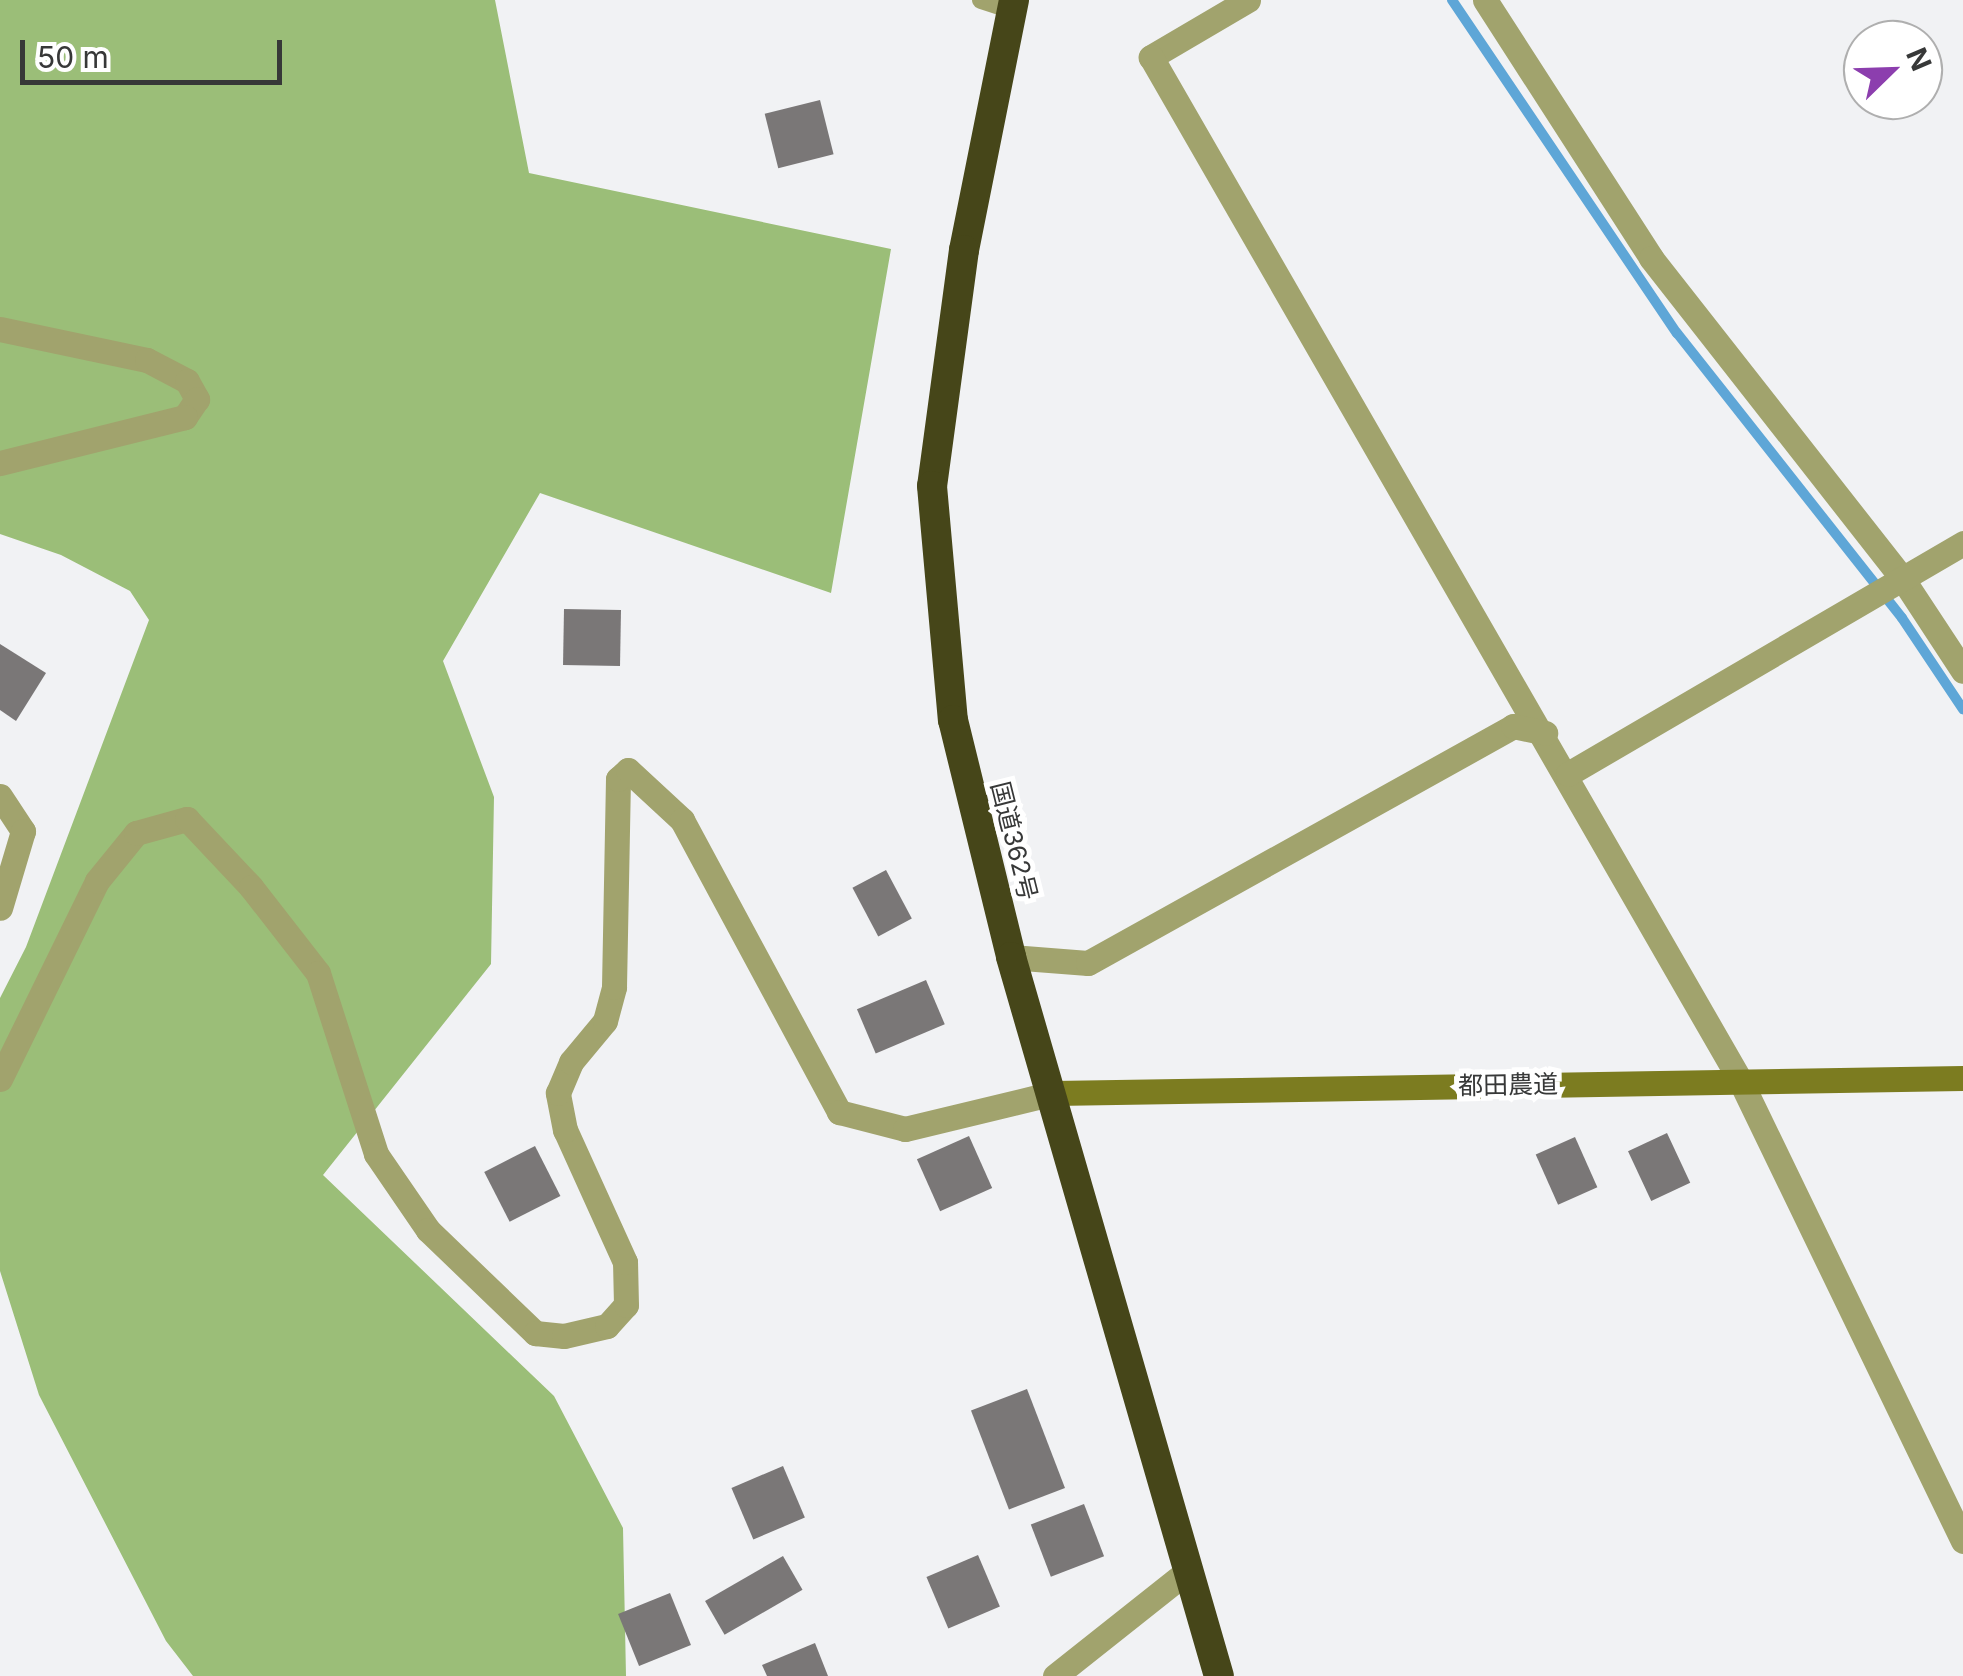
<!DOCTYPE html>
<meta charset="utf-8">
<style>
body{margin:0}
#map{position:relative;width:1963px;height:1676px;overflow:hidden;background:#f1f2f4;font-family:Inter,"Noto Sans JP",sans-serif}
div>[style]{position:absolute}
.forest>*{inset:0;background:#9bbe78}
.stream>*{height:10px;margin:-5px;padding:0 5px;transform-origin:5px;border-radius:5px;background:#5ea6d7}
.building>*{inset:0;background:#7a7777;transform-origin:0 0}
.lane>*{height:18px;margin:-9px;padding:0 9px;transform-origin:9px;border-radius:9px;background:#a1a36d}
.street>*{height:25px;margin:-12.5px;padding:0 12.5px;transform-origin:12.5px;border-radius:12.5px;background:#a1a36d}
.secondary>*{height:25px;margin:-12.5px;padding:0 12.5px;transform-origin:12.5px;border-radius:12.5px;background:#7c7c20}
.highway>*{height:30px;margin:-15px;padding:0 15px;transform-origin:15px;border-radius:15px;background:#464619}
span{translate:-50% -50%;white-space:nowrap;text-align:center;line-height:1.15;-webkit-text-stroke:10px #fff;paint-order:stroke}
.street-label{font-size:25px;color:#373838}
.north{position:absolute;left:1843px;top:20px;width:100px;height:100px;box-sizing:border-box;background:#fff;border:2px solid #afafaf;border-radius:50%;rotate:67deg;font-size:28px;font-weight:700;line-height:40px;text-align:center;color:#373838}
.north::after{content:'';display:block;margin:auto;width:35px;height:45px;background:#8c3eae;clip-path:polygon(50% 0,100% 100%,50% 72%,0 100%)}
.scale{position:absolute;left:20px;top:40px;width:262px;height:45px;box-sizing:border-box;border:5px solid #373838;border-top:0;padding-left:12px;font-size:30px;line-height:35px;white-space:nowrap;color:#373838;-webkit-text-stroke:8px #fff;paint-order:stroke}
</style>
<div id="map">
<div class="forest">
<i style="clip-path:polygon(0 0,495px 0,529px 173px,891px 249px,831px 593px,540px 493px,443px 661px,494px 797px,491px 964px,323px 1175px,554px 1396px,623px 1528px,626px 1676px,193px 1676px,166px 1641px,39px 1395px,0 1271px,0 998px,26px 947px,149px 620px,130px 591px,61px 555px,0 534px)"></i>
</div>
<div class="stream">
<i style="left:1452px;top:0;width:402px;rotate:56deg"></i>
<i style="left:1677px;top:333px;width:363px;rotate:51.7deg"></i>
<i style="left:1902px;top:618px;width:110px;rotate:56.2deg"></i>
</div>
<div class="building">
<i style="left:820px;top:100px;width:56px;height:57px;rotate:76deg"></i>
<i style="left:564px;top:609px;width:57px;height:56px;rotate:1deg"></i>
<i style="clip-path:polygon(0 644px,46px 673px,16px 721px,0 710px)"></i>
<i style="left:886px;top:870px;width:55px;height:38px;rotate:62deg"></i>
<i style="left:926px;top:980px;width:48px;height:75px;rotate:67deg"></i>
<i style="left:1667px;top:1133px;width:55px;height:43px;rotate:65deg"></i>
<i style="left:969px;top:1136px;width:57px;height:57px;rotate:66deg"></i>
<i style="left:1575px;top:1137px;width:55px;height:43px;rotate:66deg"></i>
<i style="left:535px;top:1146px;width:56px;height:57px;rotate:63deg"></i>
<i style="left:1027px;top:1389px;width:106px;height:60px;rotate:69deg"></i>
<i style="left:783px;top:1466px;width:56px;height:56px;rotate:67deg"></i>
<i style="left:1084px;top:1504px;width:56px;height:57px;rotate:69deg"></i>
<i style="left:978px;top:1555px;width:56px;height:56px;rotate:67deg"></i>
<i style="left:783px;top:1556px;width:39px;height:90px;rotate:60deg"></i>
<i style="left:670px;top:1593px;width:56px;height:56px;rotate:68deg"></i>
<i style="clip-path:polygon(815px 1643px,828px 1676px,767px 1676px,762px 1665px)"></i>
</div>
<div class="lane">
<i style="left:981px;top:0;width:33px;rotate:18deg"></i>
</div>
<div class="street">
<i style="left:1248px;top:0;width:113px;rotate:149.6deg"></i>
<i style="left:1151px;top:57px;width:1180px;rotate:60.07deg"></i>
<i style="left:1740px;top:1080px;width:512px;rotate:64.19deg"></i>
<i style="left:1485px;top:0;width:307px;rotate:57.2deg"></i>
<i style="left:1651px;top:258px;width:407px;rotate:51.9deg"></i>
<i style="left:1902px;top:578px;width:111px;rotate:56.7deg"></i>
<i style="left:0;top:329px;width:150px;rotate:11.9deg"></i>
<i style="left:147px;top:360px;width:45px;rotate:27.7deg"></i>
<i style="left:187px;top:381px;width:21px;rotate:61deg"></i>
<i style="left:197px;top:399px;width:22px;rotate:124deg"></i>
<i style="left:185px;top:417px;width:191px;rotate:166deg"></i>
<i style="left:1568px;top:774px;width:458px;rotate:-30.3deg"></i>
<i style="left:0;top:796px;width:42px;rotate:56.7deg"></i>
<i style="left:23px;top:831px;width:80px;rotate:106.6deg"></i>
<i style="left:1011px;top:957px;width:77px;rotate:4.5deg"></i>
<i style="left:1088px;top:963px;width:487px;rotate:-29.1deg"></i>
<i style="left:1513px;top:726px;width:33px;rotate:12deg"></i>
<i style="left:0;top:1079px;width:220px;rotate:-63.9deg"></i>
<i style="left:97px;top:881px;width:62px;rotate:-50.9deg"></i>
<i style="left:136px;top:833px;width:53px;rotate:-15.4deg"></i>
<i style="left:187px;top:819px;width:93px;rotate:46.7deg"></i>
<i style="left:251px;top:887px;width:109px;rotate:52.1deg"></i>
<i style="left:318px;top:973px;width:190px;rotate:72.2deg"></i>
<i style="left:376px;top:1154px;width:92px;rotate:55.6deg"></i>
<i style="left:428px;top:1230px;width:149px;rotate:43.9deg"></i>
<i style="left:535px;top:1333px;width:29px;rotate:6deg"></i>
<i style="left:564px;top:1336px;width:44px;rotate:-13.1deg"></i>
<i style="left:607px;top:1326px;width:28px;rotate:-48deg"></i>
<i style="left:626px;top:1305px;width:43px;rotate:-91.3deg"></i>
<i style="left:625px;top:1262px;width:145px;rotate:-114.4deg"></i>
<i style="left:565px;top:1130px;width:38px;rotate:-101deg"></i>
<i style="left:558px;top:1093px;width:34px;rotate:-67deg"></i>
<i style="left:571px;top:1062px;width:53px;rotate:-50.3deg"></i>
<i style="left:605px;top:1021px;width:35px;rotate:-75deg"></i>
<i style="left:614px;top:987px;width:208px;rotate:-88.9deg"></i>
<i style="left:618px;top:779px;width:13px;rotate:-42deg"></i>
<i style="left:628px;top:770px;width:74px;rotate:42.8deg"></i>
<i style="left:682px;top:820px;width:332px;rotate:61.7deg"></i>
<i style="left:839px;top:1112px;width:68px;rotate:14.4deg"></i>
<i style="left:905px;top:1129px;width:153px;rotate:-13.6deg"></i>
<i style="left:1055px;top:1676px;width:167px;rotate:-38.4deg"></i>
</div>
<div class="secondary">
<i style="left:1054px;top:1093px;width:909px;rotate:-0.95deg"></i>
</div>
<div class="highway">
<i style="left:1014px;top:0;width:255px;rotate:101.3deg"></i>
<i style="left:964px;top:250px;width:238px;rotate:97.7deg"></i>
<i style="left:932px;top:486px;width:235px;rotate:84.9deg"></i>
<i style="left:953px;top:720px;width:244px;rotate:76.2deg"></i>
<i style="left:1011px;top:957px;width:748px;rotate:73.87deg"></i>
</div>
<div class="street-label">
<span style="left:1014px;top:841px;rotate:76deg">国道362号</span>
<span style="left:1508px;top:1085px;rotate:-1deg">都田農道</span>
</div>
<div class="north">N</div>
<div class="scale">50 m</div>
</div>
